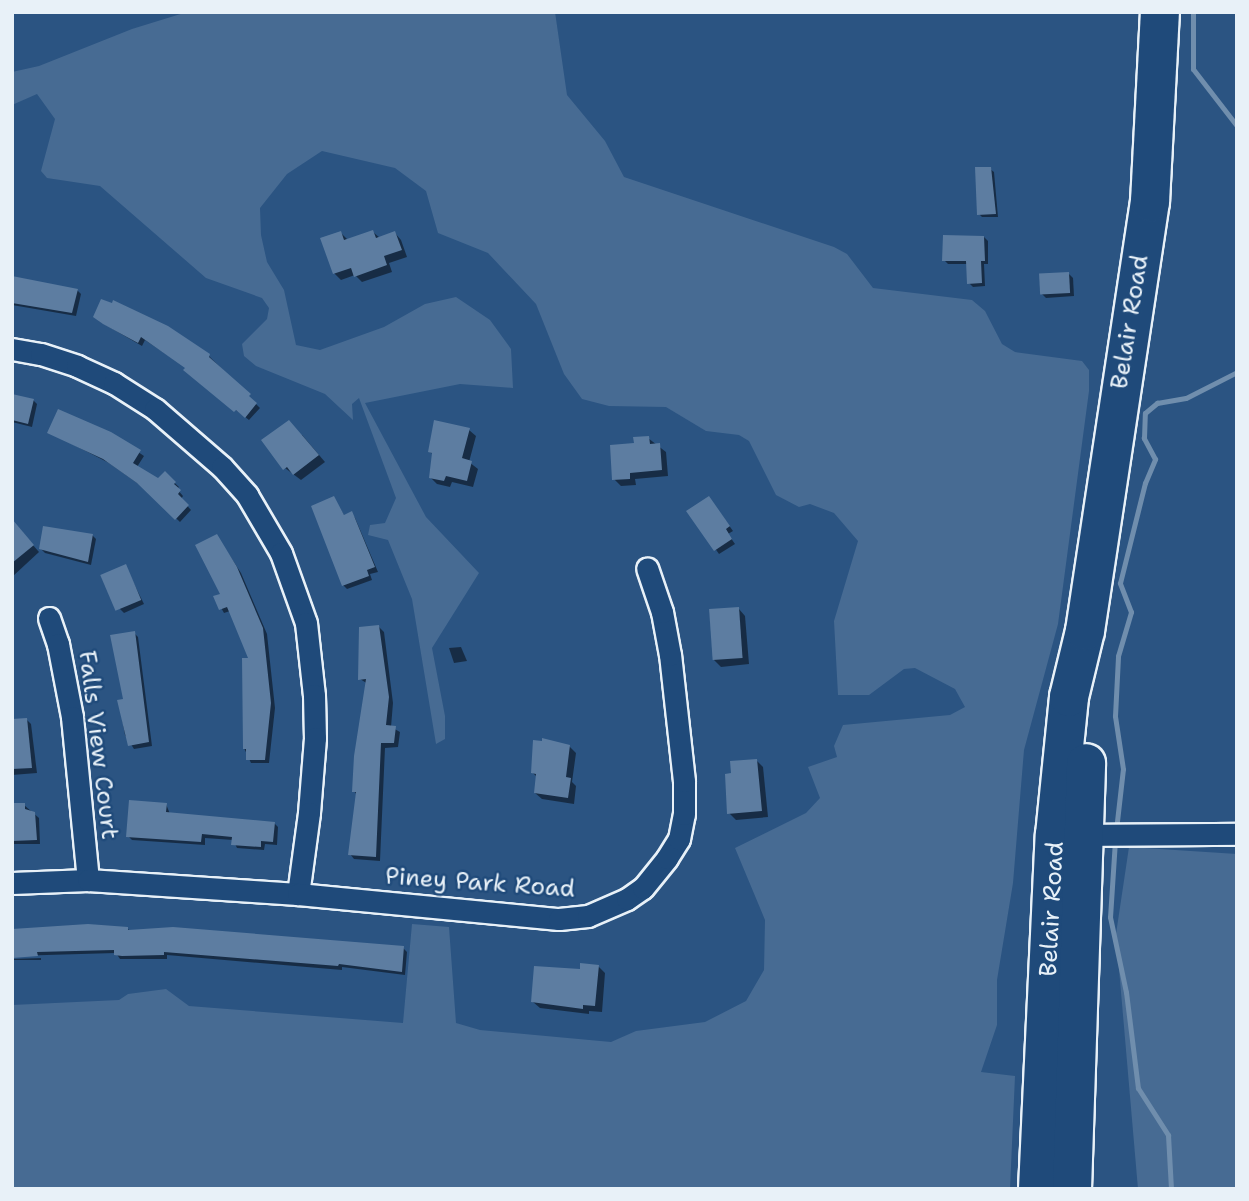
<!DOCTYPE html>
<style>
body{margin:0}
#map{position:relative;width:1249px;height:1201px;overflow:hidden;background:#2b5482;font-family:"Shantell Sans",sans-serif}
div>[style]{position:absolute}
.green>*{inset:0;background:#476b93}
.shadow>*{inset:0;background:#0007}
.stream>*{height:5px;margin:-2.5px;padding:0 2.5px;transform-origin:2.5px;border-radius:2.5px;background:#708ead}
.building>*{inset:0;background:#5d7da1;transform-origin:0 0}
.roads{filter:drop-shadow(2px 0 #e8f1f8) drop-shadow(-2px 0 #e8f1f8) drop-shadow(0 2px #e8f1f8) drop-shadow(0 -2px #e8f1f8)}
.street>*{height:21px;margin:-10.5px;padding:0 10.5px;transform-origin:10.5px;border-radius:10.5px;background:#1f4a7a}
.highway>*{height:38px;margin:-19px;padding:0 19px;transform-origin:19px;border-radius:19px;background:#1f4a7a}
span{translate:-50% -50%;white-space:nowrap;text-align:center;line-height:1.15;-webkit-text-stroke:5px #1f4a7a;paint-order:stroke}
.street-label{font-size:24px;color:#e8f1f8}
.frame{position:absolute;inset:0;border:14px solid #e8f1f8;pointer-events:none}
</style>
<div id="map">
<div class="green">
<i style="clip-path:polygon(187px 12px,555px 12px,567px 95px,605px 141px,624px 177px,834px 247px,847px 254px,873px 288px,972px 300px,985px 311px,1002px 344px,1015px 352px,1082px 361px,1089px 370px,1089px 391px,1058px 624px,1024px 750px,1013px 883px,997px 980px,997px 1025px,981px 1072px,1015px 1076px,1010px 1189px,12px 1189px,12px 1005px,119px 1000px,128px 994px,166px 989px,189px 1006px,403px 1023px,412px 924px,449px 927px,456px 1023px,480px 1030px,611px 1042px,636px 1031px,705px 1022px,746px 1001px,764px 970px,765px 920px,735px 848px,806px 813px,820px 798px,808px 767px,837px 757px,834px 746px,843px 725px,950px 715px,965px 707px,955px 689px,915px 668px,904px 669px,869px 695px,838px 695px,834px 621px,858px 541px,834px 513px,810px 504px,799px 507px,776px 495px,749px 441px,739px 435px,706px 431px,666px 407px,609px 406px,582px 399px,564px 374px,536px 304px,488px 253px,438px 233px,426px 191px,395px 168px,322px 151px,287px 174px,260px 208px,261px 235px,267px 262px,284px 290px,296px 345px,320px 350px,384px 327px,425px 304px,456px 297px,490px 320px,511px 349px,513px 388px,460px 384px,365px 403px,426px 517px,479px 573px,432px 648px,445px 716px,445px 739px,436px 744px,412px 599px,388px 540px,368px 535px,370px 525px,385px 523px,396px 498px,359px 398px,352px 404px,353px 420px,325px 394px,256px 366px,244px 356px,242px 344px,267px 319px,269px 308px,262px 298px,206px 278px,100px 186px,47px 178px,41px 171px,55px 119px,37px 94px,12px 105px,12px 72px,39px 66px,132px 29px)"></i>
<i style="clip-path:polygon(1129px 847px,1237px 854px,1237px 1189px,1138px 1189px,1116px 934px)"></i>
</div>
<div class="shadow">
<i style="clip-path:polygon(990px 169px,994px 172px,998px 217px,982px 217px,979px 214px)"></i>
<i style="clip-path:polygon(373px 232px,380px 238px,395px 233px,401px 240px,407px 257px,389px 263px,392px 272px,362px 282px,355px 275px,341px 280px,334px 273px,341px 233px,348px 240px)"></i>
<i style="clip-path:polygon(984px 237px,988px 241px,988px 264px,984px 264px,985px 286px,973px 287px,969px 283px,968px 264px,948px 264px,944px 260px)"></i>
<i style="clip-path:polygon(1069px 274px,1073px 278px,1074px 296px,1046px 298px,1042px 294px)"></i>
<i style="clip-path:polygon(12px 277px,77px 290px,81px 294px,76px 316px,12px 305px)"></i>
<i style="clip-path:polygon(99px 321px,209px 356px,260px 408px,249px 420px,189px 374px,187px 368px,145px 340px,142px 346px)"></i>
<i style="clip-path:polygon(12px 396px,33px 400px,37px 404px,32px 427px,12px 422px)"></i>
<i style="clip-path:polygon(469px 430px,476px 436px,469px 462px,478px 469px,473px 487px,452px 482px,450px 487px,437px 484px,430px 477px,434px 455px,430px 452px)"></i>
<i style="clip-path:polygon(49px 432px,110px 433px,144px 456px,137px 467px,159px 480px,165px 474px,179px 487px,177px 489px,183px 496px,181px 499px,191px 510px,180px 522px,143px 487px,109px 463px)"></i>
<i style="clip-path:polygon(302px 435px,325px 462px,301px 480px,285px 468px)"></i>
<i style="clip-path:polygon(648px 438px,666px 452px,668px 476px,635px 479px,636px 485px,621px 486px,614px 479px,636px 445px)"></i>
<i style="clip-path:polygon(334px 498px,345px 517px,351px 514px,355px 518px,378px 572px,370px 574px,372px 580px,347px 589px,343px 585px)"></i>
<i style="clip-path:polygon(713px 503px,733px 531px,728px 534px,735px 544px,719px 554px,689px 511px)"></i>
<i style="clip-path:polygon(12px 521px,39px 552px,12px 577px)"></i>
<i style="clip-path:polygon(92px 535px,96px 539px,91px 565px,45px 553px,41px 549px)"></i>
<i style="clip-path:polygon(217px 536px,241px 573px,267px 634px,275px 708px,269px 763px,251px 763px,244px 748px,251px 659px,230px 611px,224px 613px,215px 597px,222px 594px)"></i>
<i style="clip-path:polygon(125px 566px,144px 604px,124px 613px,120px 609px)"></i>
<i style="clip-path:polygon(739px 609px,745px 616px,749px 664px,721px 667px,714px 660px)"></i>
<i style="clip-path:polygon(379px 627px,384px 632px,393px 703px,391px 727px,400px 732px,398px 747px,385px 748px,380px 861px,354px 859px,350px 854px,357px 795px,354px 791px,368px 684px,360px 679px)"></i>
<i style="clip-path:polygon(134px 633px,138px 637px,152px 746px,134px 749px,125px 735px,119px 701px,125px 700px)"></i>
<i style="clip-path:polygon(461px 647px,467px 661px,454px 663px,449px 648px)"></i>
<i style="clip-path:polygon(27px 720px,31px 724px,37px 773px,12px 775px,12px 721px)"></i>
<i style="clip-path:polygon(569px 746px,576px 753px,572px 782px,576px 786px,574px 804px,542px 799px,535px 793px,538px 778px,533px 773px)"></i>
<i style="clip-path:polygon(757px 761px,763px 767px,768px 817px,736px 820px,729px 813px,733px 774px)"></i>
<i style="clip-path:polygon(166px 804px,170px 814px,274px 823px,278px 827px,277px 845px,265px 844px,264px 850px,237px 848px,233px 840px,205px 838px,205px 845px,132px 840px,128px 836px)"></i>
<i style="clip-path:polygon(12px 805px,24px 805px,39px 818px,40px 844px,12px 844px)"></i>
<i style="clip-path:polygon(127px 928px,130px 931px,403px 948px,407px 952px,405px 975px,342px 967px,342px 970px,167px 955px,167px 959px,120px 959px,116px 953px,12px 956px)"></i>
<i style="clip-path:polygon(41px 958px,41px 960px,12px 960px,12px 959px)"></i>
<i style="clip-path:polygon(598px 966px,605px 973px,602px 1012px,589px 1011px,589px 1014px,540px 1008px,533px 1002px,581px 971px)"></i>
</div>
<div class="stream">
<i style="left:1193px;top:12px;width:57px;rotate:90deg"></i>
<i style="left:1193px;top:69px;width:72px;rotate:52.3deg"></i>
<i style="left:1116px;top:830px;width:61px;rotate:-83.5deg"></i>
<i style="left:1123px;top:769px;width:54px;rotate:-98.6deg"></i>
<i style="left:1115px;top:716px;width:60px;rotate:-87.1deg"></i>
<i style="left:1118px;top:656px;width:46px;rotate:-73.5deg"></i>
<i style="left:1131px;top:612px;width:31px;rotate:-111deg"></i>
<i style="left:1120px;top:583px;width:103px;rotate:-76deg"></i>
<i style="left:1145px;top:483px;width:26px;rotate:-67deg"></i>
<i style="left:1155px;top:459px;width:24px;rotate:-118deg"></i>
<i style="left:1144px;top:438px;width:25px;rotate:-88deg"></i>
<i style="left:1145px;top:413px;width:16px;rotate:-40deg"></i>
<i style="left:1157px;top:403px;width:29px;rotate:-10deg"></i>
<i style="left:1186px;top:398px;width:57px;rotate:-27deg"></i>
<i style="left:1115px;top:840px;width:77px;rotate:93.7deg"></i>
<i style="left:1110px;top:917px;width:77px;rotate:78deg"></i>
<i style="left:1126px;top:992px;width:97px;rotate:82.9deg"></i>
<i style="left:1138px;top:1088px;width:56px;rotate:57.4deg"></i>
<i style="left:1168px;top:1135px;width:54px;rotate:86.8deg"></i>
</div>
<div class="building">
<i style="clip-path:polygon(975px 167px,991px 167px,996px 214px,977px 215px)"></i>
<i style="clip-path:polygon(373px 230px,376px 238px,395px 231px,402px 250px,384px 256px,387px 265px,354px 277px,351px 268px,333px 274px,320px 238px,341px 231px,344px 240px)"></i>
<i style="clip-path:polygon(943px 235px,984px 236px,985px 261px,981px 261px,982px 283px,967px 284px,966px 261px,942px 261px)"></i>
<i style="left:1069px;top:272px;width:21px;height:30px;rotate:87deg"></i>
<i style="clip-path:polygon(12px 276px,78px 289px,72px 313px,12px 303px)"></i>
<i style="clip-path:polygon(101px 299px,112px 303px,113px 300px,168px 326px,210px 354px,209px 357px,251px 394px,249px 396px,257px 403px,245px 418px,236px 410px,234px 412px,183px 370px,185px 368px,141px 337px,138px 343px,103px 324px,93px 317px)"></i>
<i style="clip-path:polygon(12px 394px,34px 399px,28px 424px,12px 420px)"></i>
<i style="clip-path:polygon(58px 409px,111px 432px,141px 450px,133px 463px,158px 478px,165px 471px,176px 482px,174px 484px,181px 490px,178px 494px,189px 505px,175px 520px,137px 483px,103px 459px,47px 433px)"></i>
<i style="clip-path:polygon(289px 420px,319px 455px,293px 475px,287px 467px,283px 470px,261px 440px)"></i>
<i style="clip-path:polygon(434px 420px,470px 428px,462px 458px,472px 461px,467px 481px,446px 476px,444px 481px,429px 478px,432px 453px,428px 452px)"></i>
<i style="clip-path:polygon(649px 436px,650px 444px,660px 443px,662px 470px,630px 473px,630px 479px,612px 480px,610px 445px,634px 443px,633px 437px)"></i>
<i style="clip-path:polygon(334px 496px,344px 515px,352px 511px,375px 567px,367px 570px,369px 576px,342px 586px,311px 506px)"></i>
<i style="clip-path:polygon(709px 496px,730px 526px,726px 529px,732px 539px,714px 551px,686px 511px)"></i>
<i style="clip-path:polygon(12px 519px,34px 545px,12px 563px)"></i>
<i style="clip-path:polygon(43px 526px,93px 534px,88px 562px,39px 549px)"></i>
<i style="clip-path:polygon(217px 534px,237px 567px,263px 628px,271px 703px,265px 760px,246px 760px,246px 749px,243px 749px,242px 658px,248px 658px,227px 607px,219px 610px,213px 596px,220px 594px,195px 545px)"></i>
<i style="left:126px;top:564px;width:39px;height:28px;rotate:67deg"></i>
<i style="left:739px;top:607px;width:51px;height:30px;rotate:86deg"></i>
<i style="clip-path:polygon(379px 625px,389px 697px,386px 725px,396px 726px,394px 743px,381px 743px,376px 857px,348px 855px,356px 792px,352px 792px,354px 756px,366px 679px,358px 680px,359px 627px)"></i>
<i style="clip-path:polygon(135px 631px,149px 742px,128px 746px,117px 700px,123px 699px,110px 635px)"></i>
<i style="clip-path:polygon(27px 718px,32px 768px,12px 769px,12px 719px)"></i>
<i style="clip-path:polygon(542px 738px,570px 745px,566px 777px,571px 778px,568px 798px,534px 793px,536px 774px,531px 773px,533px 740px,542px 741px)"></i>
<i style="clip-path:polygon(757px 759px,762px 811px,727px 814px,725px 774px,731px 773px,730px 761px)"></i>
<i style="clip-path:polygon(129px 800px,167px 803px,166px 812px,275px 822px,273px 842px,261px 841px,261px 847px,231px 845px,232px 837px,202px 834px,201px 842px,126px 837px)"></i>
<i style="clip-path:polygon(12px 803px,25px 803px,25px 809px,35px 812px,37px 840px,12px 841px)"></i>
<i style="clip-path:polygon(88px 924px,128px 927px,128px 930px,173px 927px,404px 946px,402px 972px,339px 964px,338px 966px,164px 952px,164px 955px,122px 956px,114px 955px,114px 950px,37px 952px,38px 956px,12px 958px,12px 929px)"></i>
<i style="clip-path:polygon(580px 963px,599px 965px,595px 1006px,583px 1005px,583px 1009px,531px 1002px,534px 966px,580px 969px)"></i>
</div>
<div class="roads">
<div class="street">
<i style="left:12px;top:349px;width:29px;rotate:10deg"></i>
<i style="left:41px;top:354px;width:38px;rotate:18deg"></i>
<i style="left:77px;top:366px;width:41px;rotate:24.7deg"></i>
<i style="left:114px;top:383px;width:49px;rotate:32.4deg"></i>
<i style="left:155px;top:409px;width:89px;rotate:40.9deg"></i>
<i style="left:222px;top:467px;width:38px;rotate:48deg"></i>
<i style="left:247px;top:495px;width:67px;rotate:59.6deg"></i>
<i style="left:281px;top:553px;width:74px;rotate:70.3deg"></i>
<i style="left:306px;top:623px;width:72px;rotate:83.7deg"></i>
<i style="left:314px;top:695px;width:43px;rotate:88.7deg"></i>
<i style="left:315px;top:738px;width:75px;rotate:94.6deg"></i>
<i style="left:309px;top:813px;width:82px;rotate:97.7deg"></i>
<i style="left:49px;top:618px;width:28px;rotate:71deg"></i>
<i style="left:58px;top:644px;width:74px;rotate:79.1deg"></i>
<i style="left:72px;top:717px;width:164px;rotate:84.4deg"></i>
<i style="left:1084px;top:835px;width:153px;rotate:-0.4deg"></i>
<i style="left:12px;top:883px;width:76px;rotate:-2.3deg"></i>
<i style="left:88px;top:880px;width:210px;rotate:3.8deg"></i>
<i style="left:298px;top:894px;width:262px;rotate:5.5deg"></i>
<i style="left:559px;top:919px;width:29px;rotate:-6deg"></i>
<i style="left:588px;top:916px;width:43px;rotate:-23.6deg"></i>
<i style="left:627px;top:899px;width:19px;rotate:-35deg"></i>
<i style="left:643px;top:888px;width:38px;rotate:-51deg"></i>
<i style="left:667px;top:858px;width:22px;rotate:-58deg"></i>
<i style="left:679px;top:839px;width:25px;rotate:-79deg"></i>
<i style="left:684px;top:814px;width:33px;rotate:-90deg"></i>
<i style="left:684px;top:781px;width:127px;rotate:-96.3deg"></i>
<i style="left:670px;top:655px;width:44px;rotate:-100.5deg"></i>
<i style="left:662px;top:612px;width:46px;rotate:-108.8deg"></i>
</div>
<div class="highway">
<i style="left:1038px;top:1189px;width:354px;rotate:-87.3deg"></i>
<i style="left:1055px;top:835px;width:139px;rotate:-84.2deg"></i>
<i style="left:1069px;top:697px;width:68px;rotate:-76.4deg"></i>
<i style="left:1085px;top:631px;width:434px;rotate:-81.4deg"></i>
<i style="left:1150px;top:202px;width:190px;rotate:-87deg"></i>
<i style="left:1072px;top:1189px;width:426px;rotate:-88.1deg"></i>
</div>
</div>
<div class="street-label">
<span style="left:1130px;top:322px;rotate:-81deg">Belair Road</span>
<span style="left:98px;top:745px;rotate:83deg">Falls View Court</span>
<span style="left:480px;top:883px;rotate:4deg">Piney Park Road</span>
<span style="left:1052px;top:909px;rotate:-87deg">Belair Road</span>
</div>
<div class="frame"></div>
</div>
